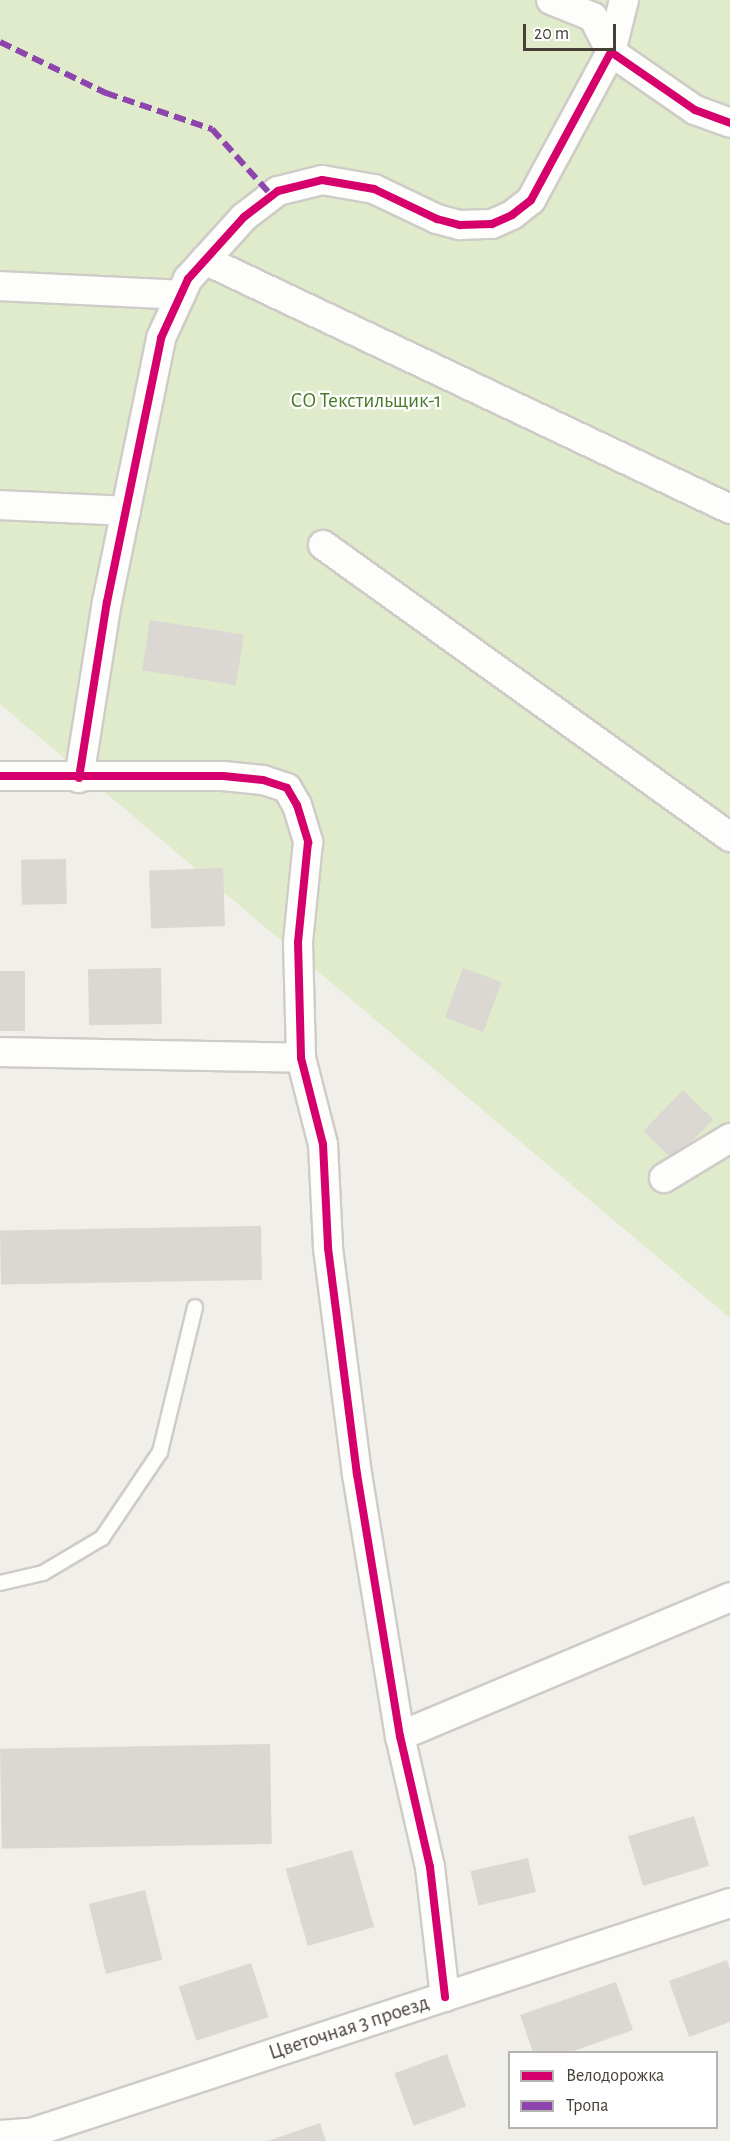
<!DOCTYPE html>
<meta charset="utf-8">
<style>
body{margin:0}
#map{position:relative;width:730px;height:2141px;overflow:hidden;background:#f1efea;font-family:"Alegreya Sans",sans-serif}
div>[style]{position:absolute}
.green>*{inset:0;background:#dfebca}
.building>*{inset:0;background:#dbd8d3;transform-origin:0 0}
.roads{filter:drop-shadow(2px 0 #cfccc8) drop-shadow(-2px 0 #cfccc8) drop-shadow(0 2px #cfccc8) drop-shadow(0 -2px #cfccc8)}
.service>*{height:14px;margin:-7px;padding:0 7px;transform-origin:7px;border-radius:7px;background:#fdfdfc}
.minor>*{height:28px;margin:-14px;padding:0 14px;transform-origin:14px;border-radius:14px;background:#fdfdfc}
.quiet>*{height:6px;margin-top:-3px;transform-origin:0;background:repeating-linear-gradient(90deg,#8e44ad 0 12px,transparent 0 18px)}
.cycleway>*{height:8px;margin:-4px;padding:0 4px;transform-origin:4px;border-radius:4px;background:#d6006c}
span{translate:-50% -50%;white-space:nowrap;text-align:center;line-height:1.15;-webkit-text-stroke:4.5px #fff;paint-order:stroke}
.park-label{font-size:21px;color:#4a7a29}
.street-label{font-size:21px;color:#474036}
.legend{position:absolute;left:508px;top:2051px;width:210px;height:78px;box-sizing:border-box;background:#fff;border:2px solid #b5b3af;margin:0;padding:8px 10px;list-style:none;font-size:18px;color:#474036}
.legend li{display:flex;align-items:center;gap:12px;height:30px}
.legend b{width:30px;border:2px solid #b5b3af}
.scale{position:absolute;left:523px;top:24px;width:93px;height:27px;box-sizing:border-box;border:3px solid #474036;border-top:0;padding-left:8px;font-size:18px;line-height:21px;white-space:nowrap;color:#474036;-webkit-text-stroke:4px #fff;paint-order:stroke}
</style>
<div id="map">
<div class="green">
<i style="clip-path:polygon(0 0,730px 0,730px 1318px,0 704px)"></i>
</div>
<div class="building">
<i style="left:150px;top:620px;width:95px;height:51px;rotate:9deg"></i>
<i style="left:66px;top:859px;width:45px;height:45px;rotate:89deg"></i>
<i style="left:223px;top:868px;width:58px;height:74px;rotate:88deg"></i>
<i style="left:161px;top:968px;width:56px;height:73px;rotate:89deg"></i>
<i style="left:463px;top:968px;width:41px;height:53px;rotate:20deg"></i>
<i style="left:0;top:971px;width:25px;height:60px"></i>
<i style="left:683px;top:1090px;width:42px;height:57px;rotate:44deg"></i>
<i style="left:261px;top:1226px;width:54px;height:261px;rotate:89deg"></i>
<i style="left:270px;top:1744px;width:100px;height:270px;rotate:89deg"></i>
<i style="left:694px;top:1816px;width:52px;height:69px;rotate:73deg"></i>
<i style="left:352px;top:1850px;width:80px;height:69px;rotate:74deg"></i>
<i style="left:528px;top:1858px;width:35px;height:59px;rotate:77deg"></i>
<i style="left:145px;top:1890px;width:72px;height:58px;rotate:76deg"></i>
<i style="clip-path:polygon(727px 1960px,730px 1970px,730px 2022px,689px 2037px,669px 1981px)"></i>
<i style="left:251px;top:1963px;width:57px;height:76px;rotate:72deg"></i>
<i style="clip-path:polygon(616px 1982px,633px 2030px,571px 2052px,533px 2052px,520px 2015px)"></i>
<i style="left:447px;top:2054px;width:56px;height:56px;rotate:70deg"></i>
<i style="clip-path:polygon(320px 2123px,326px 2141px,268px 2141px)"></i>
</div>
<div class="roads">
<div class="service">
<i style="left:0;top:1583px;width:44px;rotate:-13.1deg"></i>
<i style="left:43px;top:1573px;width:69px;rotate:-30.7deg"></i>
<i style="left:102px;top:1538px;width:104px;rotate:-56deg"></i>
<i style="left:160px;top:1452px;width:149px;rotate:-76.4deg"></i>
</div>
<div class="minor">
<i style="left:551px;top:0;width:45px;rotate:22deg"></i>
<i style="left:593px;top:17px;width:39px;rotate:63deg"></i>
<i style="left:611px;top:52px;width:54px;rotate:-76deg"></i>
<i style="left:205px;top:260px;width:581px;rotate:25.37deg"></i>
<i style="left:0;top:286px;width:181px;rotate:2.8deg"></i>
<i style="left:0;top:505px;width:126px;rotate:2.7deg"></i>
<i style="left:323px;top:545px;width:501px;rotate:35.66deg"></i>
<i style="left:0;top:776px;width:223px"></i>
<i style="left:223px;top:776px;width:40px;rotate:5.7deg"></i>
<i style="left:263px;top:780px;width:25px;rotate:18deg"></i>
<i style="left:287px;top:788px;width:20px;rotate:60deg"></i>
<i style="left:297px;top:805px;width:39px;rotate:73deg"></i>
<i style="left:308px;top:842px;width:100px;rotate:95.7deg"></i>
<i style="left:298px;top:942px;width:116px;rotate:88.5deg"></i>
<i style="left:301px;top:1058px;width:89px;rotate:75.7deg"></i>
<i style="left:323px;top:1144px;width:104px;rotate:87.2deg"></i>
<i style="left:328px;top:1248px;width:228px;rotate:82.7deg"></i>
<i style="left:357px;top:1474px;width:266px;rotate:80.7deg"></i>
<i style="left:400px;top:1736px;width:134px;rotate:77.1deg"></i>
<i style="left:430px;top:1867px;width:131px;rotate:83.4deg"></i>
<i style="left:79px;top:778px;width:178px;rotate:-81deg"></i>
<i style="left:107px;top:602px;width:269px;rotate:-78.4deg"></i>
<i style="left:161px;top:338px;width:65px;rotate:-65.4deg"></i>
<i style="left:188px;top:279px;width:84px;rotate:-47.9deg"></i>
<i style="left:244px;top:217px;width:43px;rotate:-37.4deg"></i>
<i style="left:278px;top:191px;width:45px;rotate:-14deg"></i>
<i style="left:322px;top:180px;width:53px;rotate:9.8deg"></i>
<i style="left:374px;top:189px;width:70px;rotate:25.5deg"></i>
<i style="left:437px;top:219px;width:24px;rotate:15deg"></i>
<i style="left:460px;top:225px;width:32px;rotate:-2deg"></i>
<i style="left:492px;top:224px;width:22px;rotate:-24deg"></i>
<i style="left:512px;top:215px;width:24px;rotate:-38deg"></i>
<i style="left:531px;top:200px;width:168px;rotate:-61.6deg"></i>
<i style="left:611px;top:52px;width:102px;rotate:34.6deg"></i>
<i style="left:695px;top:110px;width:37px;rotate:20deg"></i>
<i style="left:0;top:1052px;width:301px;rotate:1.1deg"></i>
<i style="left:664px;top:1178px;width:77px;rotate:-31.2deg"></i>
<i style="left:400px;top:1736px;width:358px;rotate:-22.8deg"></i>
<i style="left:0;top:2135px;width:31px;rotate:-4deg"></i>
<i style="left:31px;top:2133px;width:736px;rotate:-18.21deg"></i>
</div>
</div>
<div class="quiet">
<i style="left:0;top:42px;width:118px;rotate:25.7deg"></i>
<i style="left:106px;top:93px;width:112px;rotate:18.8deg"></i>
<i style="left:212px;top:129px;width:90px;rotate:48.2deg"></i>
</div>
<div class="cycleway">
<i style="left:0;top:776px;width:223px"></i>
<i style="left:223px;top:776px;width:40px;rotate:5.7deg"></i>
<i style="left:263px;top:780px;width:25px;rotate:18deg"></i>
<i style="left:287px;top:788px;width:20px;rotate:60deg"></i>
<i style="left:297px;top:805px;width:39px;rotate:73deg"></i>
<i style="left:308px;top:842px;width:100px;rotate:95.7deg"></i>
<i style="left:298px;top:942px;width:116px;rotate:88.5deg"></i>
<i style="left:301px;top:1058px;width:89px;rotate:75.7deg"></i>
<i style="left:323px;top:1144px;width:104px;rotate:87.2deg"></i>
<i style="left:328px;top:1248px;width:228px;rotate:82.7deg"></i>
<i style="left:357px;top:1474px;width:266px;rotate:80.7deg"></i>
<i style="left:400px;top:1736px;width:134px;rotate:77.1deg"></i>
<i style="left:430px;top:1867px;width:131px;rotate:83.4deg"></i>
<i style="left:79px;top:778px;width:178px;rotate:-81deg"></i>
<i style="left:107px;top:602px;width:269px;rotate:-78.4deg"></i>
<i style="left:161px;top:338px;width:65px;rotate:-65.4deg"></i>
<i style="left:188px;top:279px;width:84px;rotate:-47.9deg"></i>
<i style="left:244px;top:217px;width:43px;rotate:-37.4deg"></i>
<i style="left:278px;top:191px;width:45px;rotate:-14deg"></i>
<i style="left:322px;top:180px;width:53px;rotate:9.8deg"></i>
<i style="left:374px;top:189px;width:70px;rotate:25.5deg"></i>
<i style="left:437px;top:219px;width:24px;rotate:15deg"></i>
<i style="left:460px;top:225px;width:32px;rotate:-2deg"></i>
<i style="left:492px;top:224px;width:22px;rotate:-24deg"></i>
<i style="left:512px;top:215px;width:24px;rotate:-38deg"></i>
<i style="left:531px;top:200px;width:168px;rotate:-61.6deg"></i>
<i style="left:611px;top:52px;width:102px;rotate:34.6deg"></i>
<i style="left:695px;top:110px;width:37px;rotate:20deg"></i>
</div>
<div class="park-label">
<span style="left:366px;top:401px">СО Текстильщик-1</span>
</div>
<div class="street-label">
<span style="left:349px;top:2028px;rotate:-18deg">Цветочная 3 проезд</span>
</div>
<ul class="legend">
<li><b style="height:8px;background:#d6006c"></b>Велодорожка</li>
<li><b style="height:8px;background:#8e44ad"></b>Тропа</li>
</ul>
<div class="scale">20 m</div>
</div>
